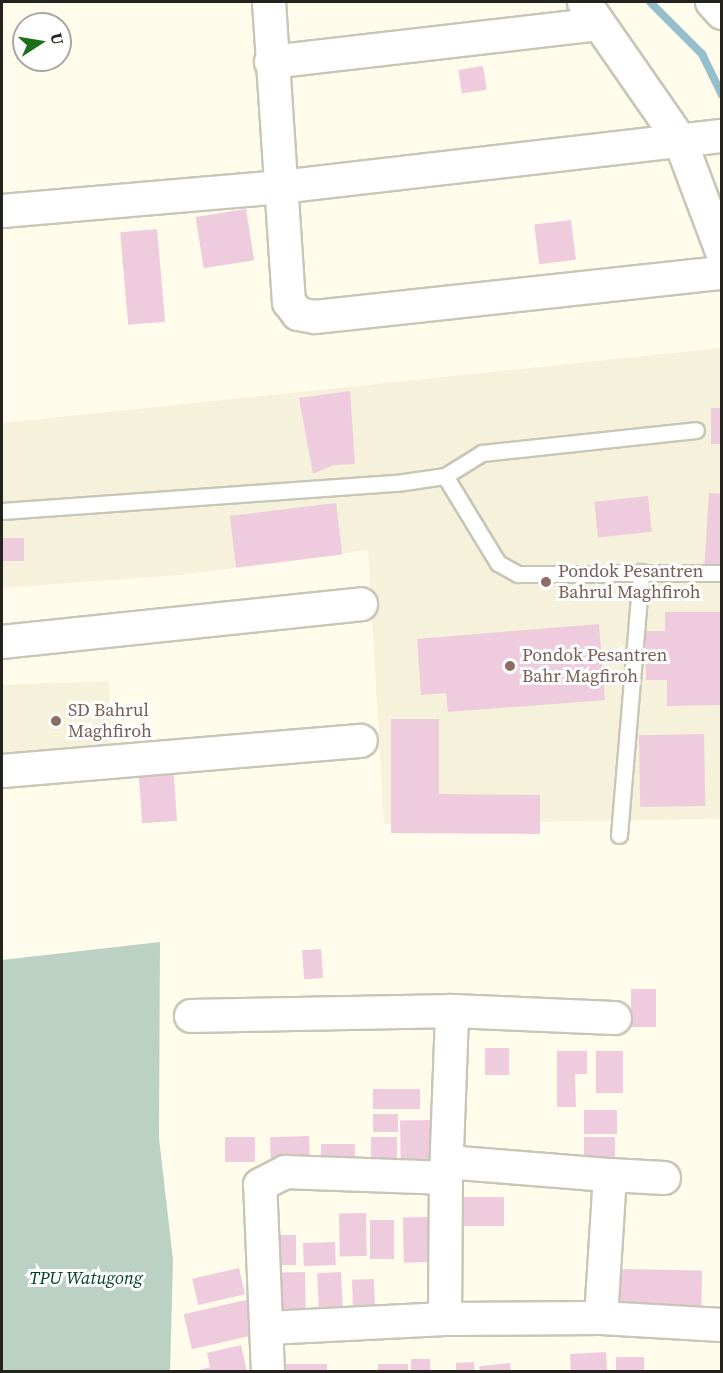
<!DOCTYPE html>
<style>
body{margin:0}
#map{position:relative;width:723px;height:1373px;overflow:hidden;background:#fffcec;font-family:"Source Serif 4",serif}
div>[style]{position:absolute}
.built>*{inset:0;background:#f5f1da;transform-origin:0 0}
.green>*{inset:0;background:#bbd1c3}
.stream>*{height:8px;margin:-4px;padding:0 4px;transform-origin:4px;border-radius:4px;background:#95bfcc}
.building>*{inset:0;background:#efcbde;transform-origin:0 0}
.roads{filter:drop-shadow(2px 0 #c9c6b7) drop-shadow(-2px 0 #c9c6b7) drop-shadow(0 2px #c9c6b7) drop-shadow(0 -2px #c9c6b7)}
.service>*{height:15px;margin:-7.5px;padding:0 7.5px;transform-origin:7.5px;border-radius:7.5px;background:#fff}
.minor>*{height:32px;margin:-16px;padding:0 16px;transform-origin:16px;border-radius:16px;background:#fff}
.dots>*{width:16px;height:16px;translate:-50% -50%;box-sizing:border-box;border:3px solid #fff;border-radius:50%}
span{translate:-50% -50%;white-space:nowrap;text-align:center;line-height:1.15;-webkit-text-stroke:6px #fff;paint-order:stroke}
.education-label{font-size:18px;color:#785e54}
.left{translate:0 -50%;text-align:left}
.park-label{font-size:18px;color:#004226;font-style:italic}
.frame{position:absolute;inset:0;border:3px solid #23221c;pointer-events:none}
.north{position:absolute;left:12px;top:12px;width:60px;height:60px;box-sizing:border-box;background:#fff;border:2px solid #a7a7a4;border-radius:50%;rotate:78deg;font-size:16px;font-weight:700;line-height:24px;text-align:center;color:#23221c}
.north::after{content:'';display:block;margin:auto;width:21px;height:27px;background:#1c701a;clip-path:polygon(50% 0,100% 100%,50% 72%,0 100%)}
</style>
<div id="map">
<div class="built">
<i style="clip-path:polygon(721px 348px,721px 819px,384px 824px,368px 550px,180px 575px,2px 588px,2px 423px)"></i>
<i style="left:109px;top:681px;width:69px;height:108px;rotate:88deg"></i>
</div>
<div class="green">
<i style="clip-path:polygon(160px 942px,159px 1138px,173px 1260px,170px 1371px,2px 1371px,2px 960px)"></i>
</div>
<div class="stream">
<i style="left:650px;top:2px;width:74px;rotate:45deg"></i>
<i style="left:702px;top:54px;width:46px;rotate:64deg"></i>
</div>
<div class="building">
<i style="left:483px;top:66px;width:24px;height:25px;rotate:81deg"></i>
<i style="left:246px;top:209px;width:52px;height:51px;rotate:81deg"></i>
<i style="left:571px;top:220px;width:40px;height:37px;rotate:83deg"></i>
<i style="left:157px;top:229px;width:93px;height:37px;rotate:85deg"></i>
<i style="clip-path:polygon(350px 391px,355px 464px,333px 465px,313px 474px,299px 398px)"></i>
<i style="left:722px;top:408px;width:36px;height:11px;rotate:90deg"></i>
<i style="clip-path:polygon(709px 493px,722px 494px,722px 572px,704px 571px)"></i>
<i style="left:648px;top:496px;width:36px;height:54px;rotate:84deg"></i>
<i style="left:336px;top:503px;width:52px;height:107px;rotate:83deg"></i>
<i style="left:24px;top:538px;width:23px;height:22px;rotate:90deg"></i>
<i style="clip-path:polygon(665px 612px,722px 612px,722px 705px,667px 706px,667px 680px,646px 680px,645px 631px,665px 631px)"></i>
<i style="clip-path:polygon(599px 624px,605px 700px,448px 712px,446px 693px,421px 695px,417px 639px)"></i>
<i style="clip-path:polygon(391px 719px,439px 719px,439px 794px,540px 795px,540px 834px,391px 833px)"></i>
<i style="left:704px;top:734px;width:72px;height:65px;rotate:89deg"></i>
<i style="left:173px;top:763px;width:58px;height:35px;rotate:86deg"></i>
<i style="left:321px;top:949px;width:29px;height:19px;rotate:86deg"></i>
<i style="left:656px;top:989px;width:38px;height:25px;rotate:90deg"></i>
<i style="left:509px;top:1048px;width:27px;height:24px;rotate:90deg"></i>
<i style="clip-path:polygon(557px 1051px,587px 1051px,587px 1074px,575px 1074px,576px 1107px,557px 1107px)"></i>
<i style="left:596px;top:1051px;width:27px;height:42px"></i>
<i style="left:420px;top:1089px;width:20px;height:47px;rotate:90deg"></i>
<i style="left:584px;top:1110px;width:33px;height:24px"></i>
<i style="left:373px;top:1114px;width:25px;height:18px"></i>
<i style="left:431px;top:1120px;width:39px;height:31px;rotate:89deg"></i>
<i style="left:309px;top:1136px;width:24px;height:39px;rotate:88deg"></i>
<i style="left:255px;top:1137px;width:25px;height:30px;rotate:90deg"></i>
<i style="left:371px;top:1137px;width:26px;height:25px"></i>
<i style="left:584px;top:1137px;width:31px;height:26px"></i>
<i style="left:321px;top:1144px;width:34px;height:21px"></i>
<i style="left:459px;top:1197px;width:45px;height:29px"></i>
<i style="left:366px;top:1213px;width:43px;height:27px;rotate:89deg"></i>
<i style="left:432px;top:1217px;width:45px;height:29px;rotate:89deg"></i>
<i style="left:370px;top:1220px;width:24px;height:39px"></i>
<i style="left:275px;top:1235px;width:21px;height:30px"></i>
<i style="left:335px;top:1242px;width:23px;height:32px;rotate:88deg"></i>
<i style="left:239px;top:1268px;width:27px;height:48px;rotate:77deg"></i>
<i style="left:619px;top:1269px;width:83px;height:46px;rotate:1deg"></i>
<i style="left:305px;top:1272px;width:39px;height:28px;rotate:89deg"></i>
<i style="left:341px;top:1272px;width:43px;height:24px;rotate:87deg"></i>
<i style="left:374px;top:1279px;width:35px;height:22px;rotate:88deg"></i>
<i style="left:250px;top:1299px;width:36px;height:68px;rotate:77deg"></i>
<i style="clip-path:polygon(241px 1345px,247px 1372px,193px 1372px,210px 1367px,207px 1353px)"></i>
<i style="left:606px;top:1352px;width:20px;height:36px;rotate:87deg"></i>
<i style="left:616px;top:1357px;width:28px;height:15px"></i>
<i style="left:411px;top:1359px;width:19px;height:13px"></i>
<i style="clip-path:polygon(474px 1362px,475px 1372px,456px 1372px,456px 1363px)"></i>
<i style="left:510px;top:1363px;width:9px;height:31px;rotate:84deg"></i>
<i style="left:327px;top:1364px;width:8px;height:46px;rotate:90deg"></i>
<i style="left:408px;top:1364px;width:8px;height:30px;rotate:90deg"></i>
</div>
<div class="roads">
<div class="service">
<i style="left:445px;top:476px;width:102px;rotate:58.7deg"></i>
<i style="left:498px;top:563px;width:23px;rotate:29deg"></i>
<i style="left:518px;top:574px;width:204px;rotate:-0.3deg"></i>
<i style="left:2px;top:511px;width:396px;rotate:-4.1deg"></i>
<i style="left:397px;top:483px;width:49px;rotate:-8.3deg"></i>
<i style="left:445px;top:476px;width:44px;rotate:-31.9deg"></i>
<i style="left:482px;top:453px;width:215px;rotate:-6.1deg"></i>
<i style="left:619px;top:835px;width:264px;rotate:-85.2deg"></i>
</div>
<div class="minor">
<i style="left:269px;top:2px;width:301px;rotate:86.2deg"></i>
<i style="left:289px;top:302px;width:15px;rotate:53deg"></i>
<i style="left:298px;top:314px;width:17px;rotate:10deg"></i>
<i style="left:315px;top:317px;width:409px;rotate:-6.2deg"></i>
<i style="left:584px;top:2px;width:168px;rotate:55.2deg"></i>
<i style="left:680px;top:140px;width:120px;rotate:69.4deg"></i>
<i style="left:712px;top:2px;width:15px;rotate:48deg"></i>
<i style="left:271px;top:62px;width:329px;rotate:-6.6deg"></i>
<i style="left:2px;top:211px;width:279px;rotate:-4.9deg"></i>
<i style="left:280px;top:187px;width:445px;rotate:-6.6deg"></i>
<i style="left:2px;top:642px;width:361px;rotate:-6deg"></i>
<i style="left:2px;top:771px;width:360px;rotate:-4.8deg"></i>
<i style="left:191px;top:1016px;width:261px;rotate:-1.1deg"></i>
<i style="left:447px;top:1162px;width:164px;rotate:4.6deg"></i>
<i style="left:610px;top:1175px;width:143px;rotate:93.6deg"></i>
<i style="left:610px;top:1175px;width:54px;rotate:3.2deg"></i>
<i style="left:445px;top:1319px;width:141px;rotate:-89.6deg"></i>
<i style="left:268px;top:1328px;width:177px;rotate:-2.9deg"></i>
<i style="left:445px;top:1319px;width:156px;rotate:-0.4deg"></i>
<i style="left:601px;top:1318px;width:121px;rotate:3.3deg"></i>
<i style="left:268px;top:1372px;width:187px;rotate:-92.4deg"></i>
<i style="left:260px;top:1185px;width:29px;rotate:-27deg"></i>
<i style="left:286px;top:1172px;width:160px;rotate:2.1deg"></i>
<i style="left:446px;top:1178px;width:167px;rotate:-87.9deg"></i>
<i style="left:452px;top:1011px;width:163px;rotate:2.5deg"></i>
</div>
</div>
<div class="dots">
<i style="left:546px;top:582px;background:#8d6e63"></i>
<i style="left:510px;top:666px;background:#8d6e63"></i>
<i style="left:56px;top:721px;background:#8d6e63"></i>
</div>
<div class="education-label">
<span class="left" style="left:558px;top:582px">Pondok Pesantren<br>Bahrul Maghfiroh</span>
<span class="left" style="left:522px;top:666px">Pondok Pesantren<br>Bahr Magfiroh</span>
<span class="left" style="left:68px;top:721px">SD Bahrul<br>Maghfiroh</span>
</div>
<div class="park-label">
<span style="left:86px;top:1278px">TPU Watugong</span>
</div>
<div class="frame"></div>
<div class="north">U</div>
</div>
